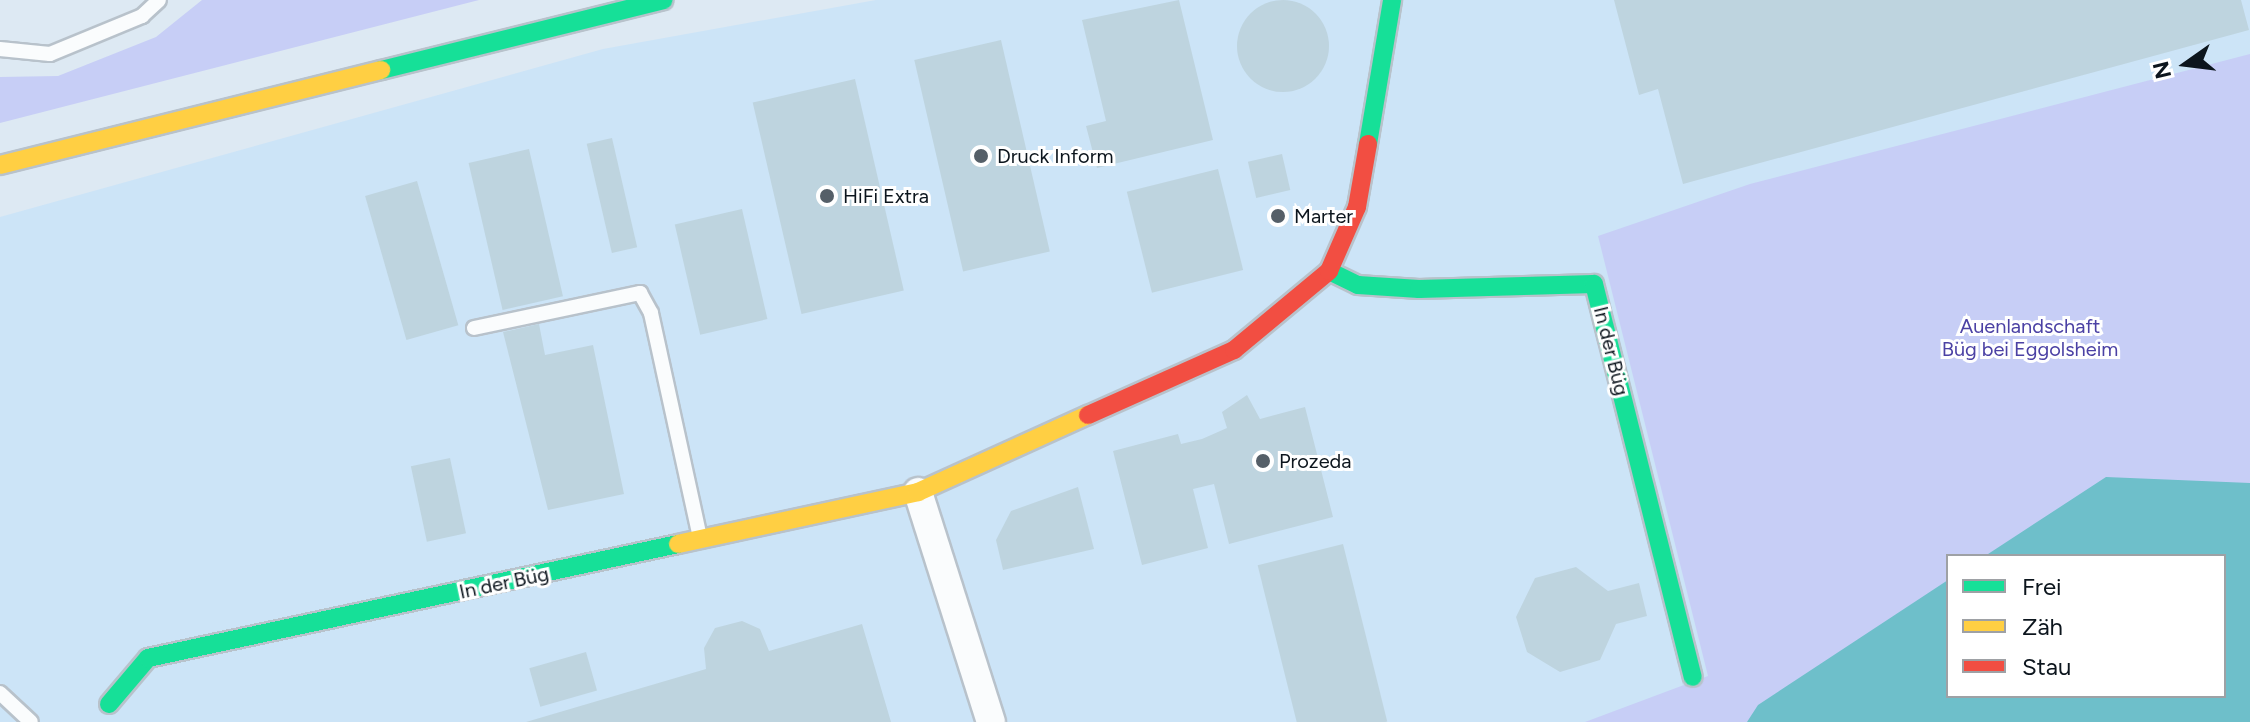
<!DOCTYPE html>
<meta charset="utf-8">
<style>
body{margin:0}
#map{position:relative;width:2250px;height:722px;overflow:hidden;background:#dde9f3;font-family:Figtree,sans-serif}
div>[style]{position:absolute}
.built>*{inset:0;background:#cce4f7}
.green>*{inset:0;background:#c7cef6}
.water>*{inset:0;background:#6ebfca}
.building>*{inset:0;background:#bed4df;transform-origin:0 0}
.round{border-radius:50%}
.roads{filter:drop-shadow(2px 0 #b8c2cb) drop-shadow(-2px 0 #b8c2cb) drop-shadow(0 2px #b8c2cb) drop-shadow(0 -2px #b8c2cb)}
.lane>*{height:14px;margin:-7px;padding:0 7px;transform-origin:7px;border-radius:7px;background:#fafcfd}
.street>*{height:28px;margin:-14px;padding:0 14px;transform-origin:14px;border-radius:14px;background:#fafcfd}
.fast>*{height:18px;margin:-9px;padding:0 9px;transform-origin:9px;border-radius:9px;background:#16e098}
.slow>*{height:18px;margin:-9px;padding:0 9px;transform-origin:9px;border-radius:9px;background:#ffcf43}
.jam>*{height:18px;margin:-9px;padding:0 9px;transform-origin:9px;border-radius:9px;background:#f24e42}
.dots>*{width:22px;height:22px;translate:-50% -50%;box-sizing:border-box;border:4px solid #fff;border-radius:50%}
span{translate:-50% -50%;white-space:nowrap;text-align:center;line-height:1.15;-webkit-text-stroke:6px #fff;paint-order:stroke}
.poi-label{font-size:20px;color:#0c151d}
.left{translate:0 -50%;text-align:left}
.park-label{font-size:20px;color:#4b41a4}
.street-label{font-size:20px;color:#0c151d}
.legend{position:absolute;left:1946px;top:554px;width:280px;height:144px;box-sizing:border-box;background:#fff;border:2px solid #9ea1a5;margin:0;padding:10px 14px;list-style:none;font-size:24px;color:#0c151d}
.legend li{display:flex;align-items:center;gap:16px;height:40px}
.legend b{width:40px;border:2px solid #9ea1a5}
.north{position:absolute;left:2146px;top:24px;width:80px;height:80px;-webkit-text-stroke:6px #fff;paint-order:stroke;rotate:256deg;font-size:22px;font-weight:700;line-height:32px;text-align:center;color:#0c151d}
.north::after{content:'';display:block;margin:auto;width:28px;height:36px;background:#0c151d;clip-path:polygon(50% 0,100% 100%,50% 72%,0 100%)}
</style>
<div id="map">
<div class="built">
<i style="clip-path:polygon(876px 0,2250px 0,2250px 63px,1720px 684px,1636px 722px,0 722px,0 217px,603px 49px)"></i>
</div>
<div class="green">
<i style="clip-path:polygon(202px 0,479px 0,0 123px,0 77px,58px 76px,156px 37px)"></i>
<i style="clip-path:polygon(evenodd,2250px 54px,2250px 722px,1585px 722px,1708px 676px,1598px 236px,1750px 184px,2250px 54px,1948px 556px,2224px 556px,2224px 696px,1948px 696px,1948px 556px)"></i>
</div>
<div class="water">
<i style="clip-path:polygon(2106px 477px,2250px 483px,2250px 722px,1747px 722px,1758px 705px,1948px 580px,1948px 696px,2224px 696px,2224px 556px,1985px 556px)"></i>
</div>
<div class="building">
<i class="round" style="left:1237px;top:0;width:92px;height:92px"></i>
<i style="clip-path:polygon(1179px 0,1213px 140px,1097px 168px,1086px 126px,1106px 121px,1082px 20px)"></i>
<i style="clip-path:polygon(1614px 0,2241px 0,2249px 30px,1683px 184px,1658px 89px,1639px 95px)"></i>
<i style="left:1001px;top:40px;width:217px;height:89px;rotate:77deg"></i>
<i style="left:855px;top:79px;width:217px;height:105px;rotate:77deg"></i>
<i style="left:612px;top:138px;width:112px;height:26px;rotate:77deg"></i>
<i style="left:529px;top:149px;width:151px;height:62px;rotate:77deg"></i>
<i style="left:1282px;top:154px;width:37px;height:35px;rotate:77deg"></i>
<i style="left:1218px;top:169px;width:104px;height:94px;rotate:76deg"></i>
<i style="left:417px;top:181px;width:150px;height:54px;rotate:74deg"></i>
<i style="left:742px;top:209px;width:113px;height:69px;rotate:77deg"></i>
<i style="clip-path:polygon(539px 324px,545px 355px,593px 345px,624px 494px,548px 510px,503px 332px)"></i>
<i style="clip-path:polygon(1247px 395px,1260px 419px,1305px 407px,1333px 517px,1229px 544px,1214px 484px,1193px 489px,1208px 548px,1142px 565px,1113px 451px,1178px 434px,1181px 444px,1202px 439px,1227px 428px,1222px 412px)"></i>
<i style="left:450px;top:458px;width:77px;height:40px;rotate:78deg"></i>
<i style="clip-path:polygon(1078px 487px,1094px 549px,1003px 570px,996px 540px,1011px 511px)"></i>
<i style="left:1343px;top:544px;width:183px;height:88px;rotate:76deg"></i>
<i style="clip-path:polygon(1576px 567px,1608px 591px,1639px 583px,1647px 616px,1616px 624px,1600px 660px,1560px 672px,1527px 652px,1516px 617px,1535px 578px)"></i>
<i style="clip-path:polygon(742px 621px,760px 629px,769px 651px,862px 624px,891px 722px,526px 722px,706px 669px,704px 648px,715px 628px)"></i>
<i style="left:586px;top:652px;width:40px;height:59px;rotate:74deg"></i>
</div>
<div class="roads">
<div class="lane">
<i style="left:0;top:49px;width:50px;rotate:5.7deg"></i>
<i style="left:50px;top:54px;width:100px;rotate:-22.4deg"></i>
<i style="left:142px;top:16px;width:23px;rotate:-43deg"></i>
<i style="left:474px;top:328px;width:170px;rotate:-11.9deg"></i>
<i style="left:640px;top:293px;width:23px;rotate:61deg"></i>
<i style="left:651px;top:313px;width:229px;rotate:77.7deg"></i>
<i style="left:0;top:693px;width:42px;rotate:43.1deg"></i>
</div>
<div class="street">
<i style="left:918px;top:492px;width:241px;rotate:72.4deg"></i>
</div>
<div class="fast">
<i style="left:381px;top:70px;width:291px;rotate:-13.9deg"></i>
<i style="left:1368px;top:144px;width:146px;rotate:-80.5deg"></i>
<i style="left:1329px;top:271px;width:32px;rotate:26deg"></i>
<i style="left:1358px;top:285px;width:61px;rotate:3.8deg"></i>
<i style="left:1419px;top:289px;width:175px;rotate:-1.6deg"></i>
<i style="left:1594px;top:284px;width:405px;rotate:75.9deg"></i>
<i style="left:109px;top:704px;width:60px;rotate:-49.7deg"></i>
<i style="left:148px;top:658px;width:542px;rotate:-12.14deg"></i>
</div>
<div class="slow">
<i style="left:0;top:165px;width:393px;rotate:-14deg"></i>
<i style="left:678px;top:544px;width:246px;rotate:-12.2deg"></i>
<i style="left:918px;top:492px;width:187px;rotate:-24.4deg"></i>
</div>
<div class="jam">
<i style="left:1088px;top:415px;width:160px;rotate:-24deg"></i>
<i style="left:1234px;top:350px;width:124px;rotate:-39.7deg"></i>
<i style="left:1329px;top:271px;width:70px;rotate:-66.4deg"></i>
<i style="left:1357px;top:207px;width:64px;rotate:-80.1deg"></i>
</div>
</div>
<div class="dots">
<i style="left:981px;top:156px;background:#555f68"></i>
<i style="left:827px;top:196px;background:#555f68"></i>
<i style="left:1278px;top:216px;background:#555f68"></i>
<i style="left:1263px;top:461px;background:#555f68"></i>
</div>
<div class="poi-label">
<span class="left" style="left:997px;top:156px">Druck Inform</span>
<span class="left" style="left:843px;top:196px">HiFi Extra</span>
<span class="left" style="left:1294px;top:216px">Marter</span>
<span class="left" style="left:1279px;top:461px">Prozeda</span>
</div>
<div class="park-label">
<span style="left:2030px;top:338px">Auenlandschaft<br>Büg bei Eggolsheim</span>
</div>
<div class="street-label">
<span style="left:1611px;top:351px;rotate:76deg">In der Büg</span>
<span style="left:504px;top:583px;rotate:-12deg">In der Büg</span>
</div>
<ul class="legend">
<li><b style="height:10px;background:#16e098"></b>Frei</li>
<li><b style="height:10px;background:#ffcf43"></b>Zäh</li>
<li><b style="height:10px;background:#f24e42"></b>Stau</li>
</ul>
<div class="north">N</div>
</div>
